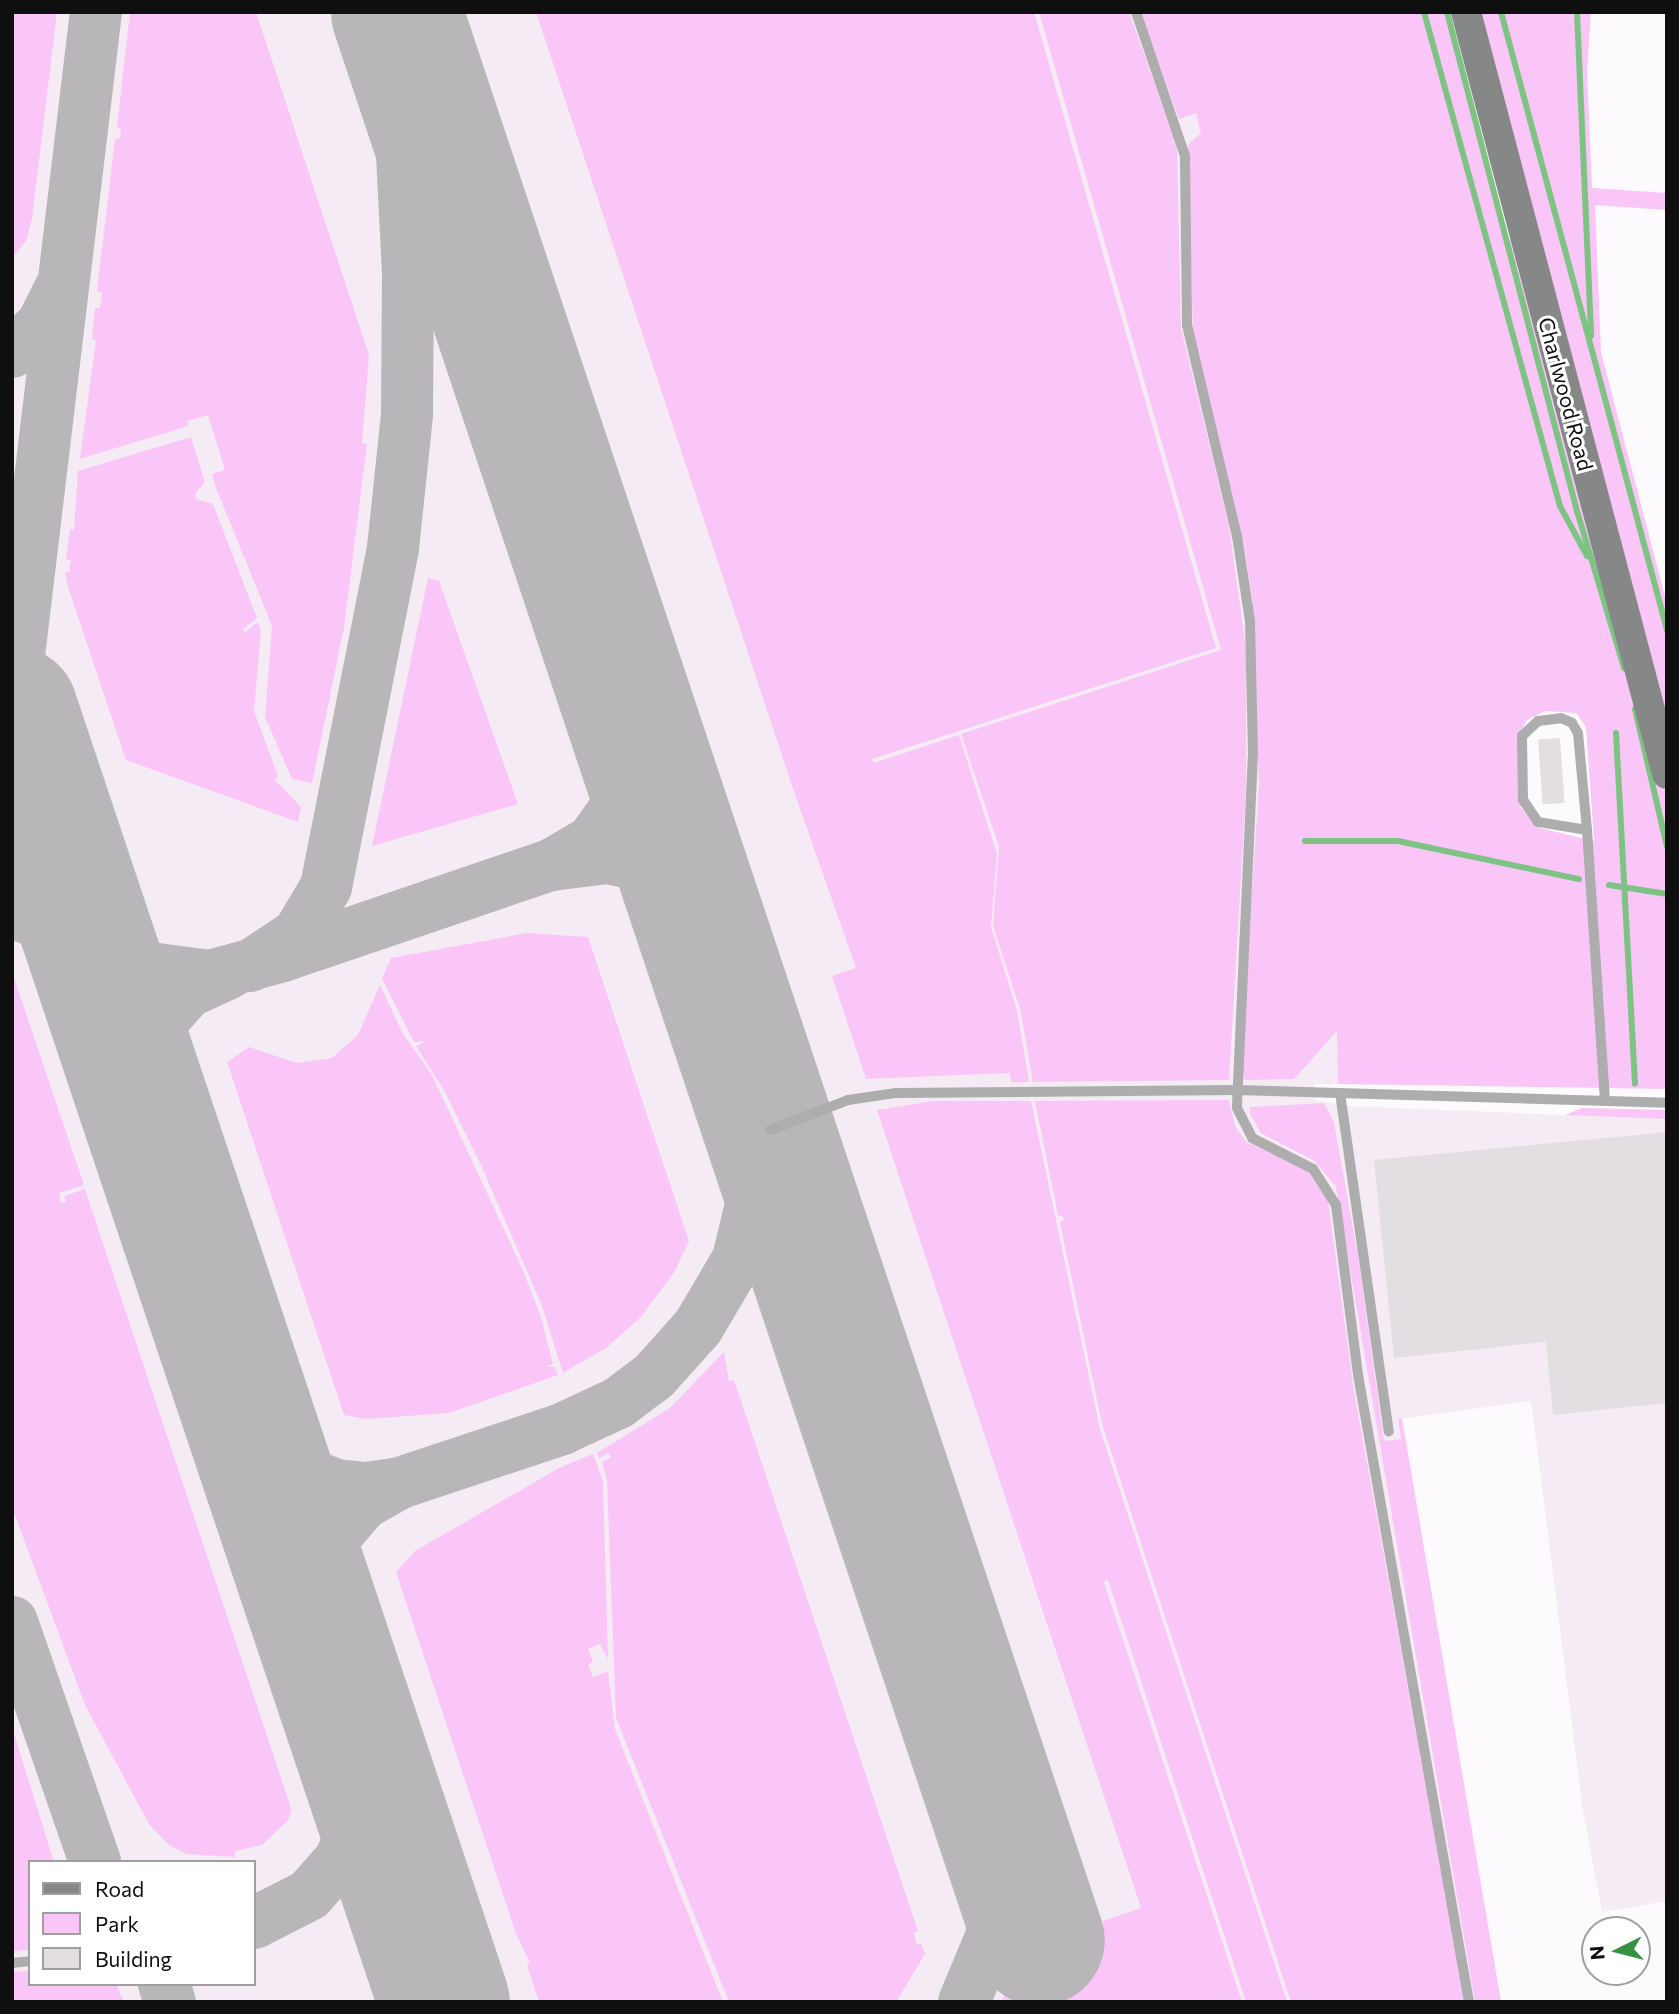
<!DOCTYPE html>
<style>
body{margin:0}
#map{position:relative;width:1679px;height:2014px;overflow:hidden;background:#fdfafd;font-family:Commissioner,sans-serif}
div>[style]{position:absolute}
.built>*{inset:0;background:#f5ebf4}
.green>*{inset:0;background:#fac6f8}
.stream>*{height:6px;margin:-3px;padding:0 3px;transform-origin:3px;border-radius:3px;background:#7ec383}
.taxiway>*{height:52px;margin:-26px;padding:0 26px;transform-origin:26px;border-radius:26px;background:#b8b6b8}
.runway>*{height:131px;margin:-65.5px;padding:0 65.5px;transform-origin:65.5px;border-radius:65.5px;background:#b8b6b8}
.building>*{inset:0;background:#e2dee2;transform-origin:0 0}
.lane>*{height:10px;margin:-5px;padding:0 5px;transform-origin:5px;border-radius:5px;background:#acadac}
.secondary>*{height:30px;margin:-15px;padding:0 15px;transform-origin:15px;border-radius:15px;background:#858886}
span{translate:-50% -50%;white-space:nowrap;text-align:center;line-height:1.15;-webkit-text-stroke:6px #fff;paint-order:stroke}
.street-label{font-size:21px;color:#100f10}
.frame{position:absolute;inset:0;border:14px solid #100f10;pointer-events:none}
.legend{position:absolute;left:28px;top:1860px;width:228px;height:126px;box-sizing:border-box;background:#fff;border:2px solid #9f9f9f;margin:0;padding:9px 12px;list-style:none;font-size:21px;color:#100f10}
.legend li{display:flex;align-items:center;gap:14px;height:35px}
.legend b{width:35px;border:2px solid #9f9f9f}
.north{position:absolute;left:1581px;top:1916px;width:70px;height:70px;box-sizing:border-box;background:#fff;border:2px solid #9f9f9f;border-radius:50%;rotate:264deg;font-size:19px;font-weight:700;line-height:28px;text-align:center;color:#100f10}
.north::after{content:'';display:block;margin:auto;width:24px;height:32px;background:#369142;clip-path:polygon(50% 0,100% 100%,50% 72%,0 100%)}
</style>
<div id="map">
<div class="built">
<i style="clip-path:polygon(evenodd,12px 12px,1232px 12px,1339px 356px,1338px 1084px,1314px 1084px,1315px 1100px,1349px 1106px,1667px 1119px,1667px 1901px,1602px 1912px,1583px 1811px,1531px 1401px,1398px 1419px,1497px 2002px,12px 2002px,12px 12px,30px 1862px,254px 1862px,254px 1984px,30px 1984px,30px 1862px)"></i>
</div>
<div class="green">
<i style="clip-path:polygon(12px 12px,57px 12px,32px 219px,26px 241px,12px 258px)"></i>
<i style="clip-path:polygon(130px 12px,256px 12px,369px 355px,362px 443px,367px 444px,344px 628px,312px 783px,292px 779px,265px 717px,272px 626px,216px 488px,212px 474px,225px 470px,208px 415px,187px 421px,188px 426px,80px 459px,96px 340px,92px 339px,95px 308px,100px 308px,102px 292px,97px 291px,115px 139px,120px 138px,121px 129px,117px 128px)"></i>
<i style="clip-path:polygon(536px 12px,1034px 12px,1216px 648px,872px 759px,874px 763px,959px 735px,997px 854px,991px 927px,1017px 1010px,1029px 1082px,1011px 1082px,1010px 1073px,866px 1079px,832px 976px,856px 968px,792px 786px)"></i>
<i style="clip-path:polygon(1039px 12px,1129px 12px,1175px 141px,1164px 144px,1175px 142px,1177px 150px,1181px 328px,1229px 526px,1246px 649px,1246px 792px,1229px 1080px,1033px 1082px,1020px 1009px,993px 926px,999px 847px,961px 734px,1221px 650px)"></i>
<i style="clip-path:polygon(evenodd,1140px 12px,1447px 12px,1506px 238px,1516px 242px,1667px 799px,1667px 1089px,1338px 1084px,1337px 1031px,1294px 1079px,1245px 1080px,1240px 1069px,1259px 786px,1252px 597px,1244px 545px,1193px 333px,1188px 145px,1201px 133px,1196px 113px,1179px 119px,1140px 12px,1545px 711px,1576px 713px,1586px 727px,1594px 841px,1540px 828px,1521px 808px,1518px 738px,1527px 720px,1545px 711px)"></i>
<i style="clip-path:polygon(1480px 12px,1591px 12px,1587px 72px,1592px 188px,1667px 193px,1667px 210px,1595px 205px,1601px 352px,1667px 604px,1667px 715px)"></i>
<i style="clip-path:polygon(191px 437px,205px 482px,195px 494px,196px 499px,213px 504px,257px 618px,243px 629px,245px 632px,258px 622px,261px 631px,254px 711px,278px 776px,275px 780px,301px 807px,298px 822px,126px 760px,68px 587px,65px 572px,69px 572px,71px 560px,66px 560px,70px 529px,74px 530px,78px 471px)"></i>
<i style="clip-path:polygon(428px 578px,439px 581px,518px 804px,372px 846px)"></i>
<i style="clip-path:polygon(527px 933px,588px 937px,689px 1241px,675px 1271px,641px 1317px,606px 1348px,563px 1373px,542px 1306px,481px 1165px,445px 1092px,416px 1046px,426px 1041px,414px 1042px,382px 979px,391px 958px)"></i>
<i style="clip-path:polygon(12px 972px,84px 1185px,59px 1193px,61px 1203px,66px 1202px,64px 1196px,85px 1189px,292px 1811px,288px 1820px,262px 1845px,235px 1851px,235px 1857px,187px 1854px,169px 1845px,149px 1824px,85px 1705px,12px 1507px)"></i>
<i style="clip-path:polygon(380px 985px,402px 1032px,432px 1075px,522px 1268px,541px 1317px,553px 1364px,547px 1367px,555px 1367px,558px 1375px,449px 1413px,366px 1419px,344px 1415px,227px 1062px,249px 1047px,297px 1063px,332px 1058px,358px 1035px)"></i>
<i style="clip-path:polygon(1229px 1100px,1235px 1126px,1246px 1142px,1305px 1168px,1328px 1201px,1354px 1391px,1465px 2002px,1291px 2002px,1102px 1424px,1060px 1223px,1065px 1218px,1058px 1215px,1035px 1101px)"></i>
<i style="clip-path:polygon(933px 1101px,1031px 1101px,1100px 1429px,1287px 2002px,1246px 2002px,1108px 1580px,1104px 1582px,1242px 2002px,1001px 2002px,1023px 1949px,1141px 1908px,877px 1110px)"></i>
<i style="clip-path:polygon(1324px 1103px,1334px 1123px,1358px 1256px,1384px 1441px,1401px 1439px,1398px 1419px,1402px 1418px,1501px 2002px,1475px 2002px,1336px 1187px,1315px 1161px,1261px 1133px,1250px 1114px,1250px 1107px)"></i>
<i style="clip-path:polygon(1582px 1108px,1667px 1110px,1667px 1119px,1565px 1115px)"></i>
<i style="clip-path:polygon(724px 1352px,729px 1381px,734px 1380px,918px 1931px,914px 1933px,917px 1945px,921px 1943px,925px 1954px,896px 2002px,729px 2002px,616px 1718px,607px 1480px,602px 1462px,611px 1457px,608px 1453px,599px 1458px,597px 1453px,670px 1408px)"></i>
<i style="clip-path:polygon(593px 1454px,603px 1481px,608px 1659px,600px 1644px,588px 1649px,593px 1662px,588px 1665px,593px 1677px,608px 1671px,615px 1729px,723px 2002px,539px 2002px,527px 1965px,530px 1963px,516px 1934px,396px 1572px,415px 1551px,559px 1468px)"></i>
<i style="clip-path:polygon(12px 1727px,54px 1862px,30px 1862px,30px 1950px,12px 1951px)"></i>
<i style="clip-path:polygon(30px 1971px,30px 1984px,116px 1984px,124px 2002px,12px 2002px,12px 1972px)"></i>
</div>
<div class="stream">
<i style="left:1424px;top:12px;width:512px;rotate:74.61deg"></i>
<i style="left:1560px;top:506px;width:57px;rotate:61.6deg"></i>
<i style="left:1447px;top:12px;width:516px;rotate:75.4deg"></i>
<i style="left:1577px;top:511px;width:164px;rotate:73.3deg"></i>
<i style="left:1501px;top:12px;width:640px;rotate:74.96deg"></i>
<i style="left:1577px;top:12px;width:324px;rotate:87.5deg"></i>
<i style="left:1635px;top:709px;width:142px;rotate:76.9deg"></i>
<i style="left:1616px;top:733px;width:351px;rotate:86.9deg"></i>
<i style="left:1305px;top:841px;width:93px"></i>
<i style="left:1398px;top:841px;width:185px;rotate:11.9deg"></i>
<i style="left:1609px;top:885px;width:59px;rotate:8.8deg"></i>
</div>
<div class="taxiway">
<i style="left:12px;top:352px;width:40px;rotate:-42deg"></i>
<i style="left:42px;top:325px;width:40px;rotate:-63.4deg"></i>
<i style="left:12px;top:714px;width:707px;rotate:-83.18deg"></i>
<i style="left:551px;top:865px;width:48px;rotate:-30.3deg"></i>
<i style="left:592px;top:841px;width:48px;rotate:-54.3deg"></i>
<i style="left:620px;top:802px;width:39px;rotate:-72deg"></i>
<i style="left:632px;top:765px;width:56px;rotate:-94.1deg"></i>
<i style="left:12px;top:912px;width:149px;rotate:22.1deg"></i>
<i style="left:150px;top:968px;width:60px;rotate:7.7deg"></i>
<i style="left:209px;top:976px;width:77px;rotate:-15.1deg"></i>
<i style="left:283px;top:956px;width:283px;rotate:-18.8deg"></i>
<i style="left:551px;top:865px;width:57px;rotate:-7deg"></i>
<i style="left:608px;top:858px;width:29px;rotate:12deg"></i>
<i style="left:636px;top:864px;width:21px;rotate:31deg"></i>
<i style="left:654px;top:875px;width:69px;rotate:46.8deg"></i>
<i style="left:250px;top:966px;width:58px;rotate:-33.7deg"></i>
<i style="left:298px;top:934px;width:55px;rotate:-59.2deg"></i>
<i style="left:326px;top:887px;width:346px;rotate:-78.8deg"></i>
<i style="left:393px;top:548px;width:135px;rotate:-84deg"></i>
<i style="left:407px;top:414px;width:141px;rotate:-89.6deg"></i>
<i style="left:408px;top:273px;width:119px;rotate:-92.9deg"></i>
<i style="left:402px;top:154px;width:144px;rotate:-98.8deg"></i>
<i style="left:146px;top:1108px;width:45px;rotate:-91.3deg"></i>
<i style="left:145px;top:1063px;width:45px;rotate:-68deg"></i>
<i style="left:162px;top:1021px;width:39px;rotate:-48deg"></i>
<i style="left:188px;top:992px;width:45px;rotate:-24.9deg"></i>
<i style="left:245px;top:1406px;width:44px;rotate:58.1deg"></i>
<i style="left:268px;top:1443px;width:40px;rotate:42deg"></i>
<i style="left:298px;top:1470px;width:41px;rotate:21.5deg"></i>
<i style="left:336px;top:1485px;width:30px;rotate:6deg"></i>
<i style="left:366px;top:1488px;width:34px;rotate:-8deg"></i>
<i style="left:400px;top:1483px;width:171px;rotate:-18.4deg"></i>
<i style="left:562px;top:1429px;width:62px;rotate:-24.9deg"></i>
<i style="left:618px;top:1403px;width:45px;rotate:-36.9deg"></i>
<i style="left:654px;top:1376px;width:66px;rotate:-48.1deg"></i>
<i style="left:698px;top:1327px;width:79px;rotate:-59.5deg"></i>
<i style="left:738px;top:1259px;width:86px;rotate:-76.6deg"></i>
<i style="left:758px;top:1175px;width:98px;rotate:-94.1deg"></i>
<i style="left:12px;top:1622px;width:254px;rotate:70.9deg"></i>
<i style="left:320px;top:1634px;width:48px;rotate:-92.4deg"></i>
<i style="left:318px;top:1586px;width:49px;rotate:-72.3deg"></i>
<i style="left:333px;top:1539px;width:46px;rotate:-49.4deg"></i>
<i style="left:363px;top:1504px;width:43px;rotate:-29.6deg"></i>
<i style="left:254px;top:1923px;width:62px;rotate:-27deg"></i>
<i style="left:309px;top:1895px;width:47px;rotate:-48.5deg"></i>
<i style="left:340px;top:1860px;width:53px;rotate:-67.8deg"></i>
<i style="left:360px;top:1811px;width:50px;rotate:-88.9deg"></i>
<i style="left:164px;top:1984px;width:19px;rotate:72deg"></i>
<i style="left:964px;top:2002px;width:70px;rotate:-67.4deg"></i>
<i style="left:991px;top:1937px;width:57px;rotate:-79.9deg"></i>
<i style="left:1001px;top:1881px;width:41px;rotate:-94.2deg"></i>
<i style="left:998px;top:1840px;width:81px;rotate:-103.5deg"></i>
</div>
<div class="runway">
<i style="left:396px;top:12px;width:2032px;rotate:71.56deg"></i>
<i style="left:12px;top:711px;width:1361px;rotate:71.5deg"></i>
</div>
<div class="building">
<i style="left:1560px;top:738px;width:65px;height:22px;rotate:86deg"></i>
<i style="clip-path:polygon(1667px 1132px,1667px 1403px,1553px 1415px,1546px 1342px,1394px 1358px,1374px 1160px)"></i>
</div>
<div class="lane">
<i style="left:1136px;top:12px;width:152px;rotate:71.2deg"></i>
<i style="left:1185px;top:156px;width:169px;rotate:89.3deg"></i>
<i style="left:1187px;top:325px;width:217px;rotate:76.7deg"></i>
<i style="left:1237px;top:536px;width:86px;rotate:81.3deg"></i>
<i style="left:1250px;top:621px;width:132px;rotate:88.7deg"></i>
<i style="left:1253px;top:753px;width:355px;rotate:92.6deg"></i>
<i style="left:1237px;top:1108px;width:34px;rotate:63deg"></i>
<i style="left:1252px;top:1138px;width:68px;rotate:26.9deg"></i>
<i style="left:1313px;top:1169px;width:43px;rotate:57.4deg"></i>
<i style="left:1336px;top:1205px;width:171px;rotate:82.6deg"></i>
<i style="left:1358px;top:1375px;width:637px;rotate:79.96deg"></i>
<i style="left:1561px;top:718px;width:12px;rotate:24deg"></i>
<i style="left:1572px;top:723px;width:12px;rotate:59deg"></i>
<i style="left:1578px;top:733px;width:97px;rotate:84.7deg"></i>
<i style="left:1587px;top:830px;width:50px;rotate:-170.7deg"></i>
<i style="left:1538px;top:822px;width:27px;rotate:-124deg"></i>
<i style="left:1523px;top:800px;width:64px;rotate:-90.9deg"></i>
<i style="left:1522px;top:736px;width:22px;rotate:-43deg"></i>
<i style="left:1538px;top:721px;width:23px;rotate:-7deg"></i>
<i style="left:1587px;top:830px;width:271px;rotate:86.2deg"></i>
<i style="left:1340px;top:1093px;width:342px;rotate:81.8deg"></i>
<i style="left:770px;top:1130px;width:84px;rotate:-21deg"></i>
<i style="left:848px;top:1100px;width:49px;rotate:-8.3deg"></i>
<i style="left:896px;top:1093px;width:340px;rotate:-0.5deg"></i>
<i style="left:1236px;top:1090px;width:431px;rotate:1.7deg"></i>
<i style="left:12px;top:1963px;width:18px;rotate:-6deg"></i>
</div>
<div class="secondary">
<i style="left:1466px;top:12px;width:788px;rotate:75.22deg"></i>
</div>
<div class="street-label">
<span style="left:1566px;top:394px;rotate:75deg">Charlwood Road</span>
</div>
<div class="frame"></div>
<ul class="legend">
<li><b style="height:9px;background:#858886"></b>Road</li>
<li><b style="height:19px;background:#fac6f8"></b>Park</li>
<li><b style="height:19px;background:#e2dee2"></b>Building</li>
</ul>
<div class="north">N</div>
</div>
